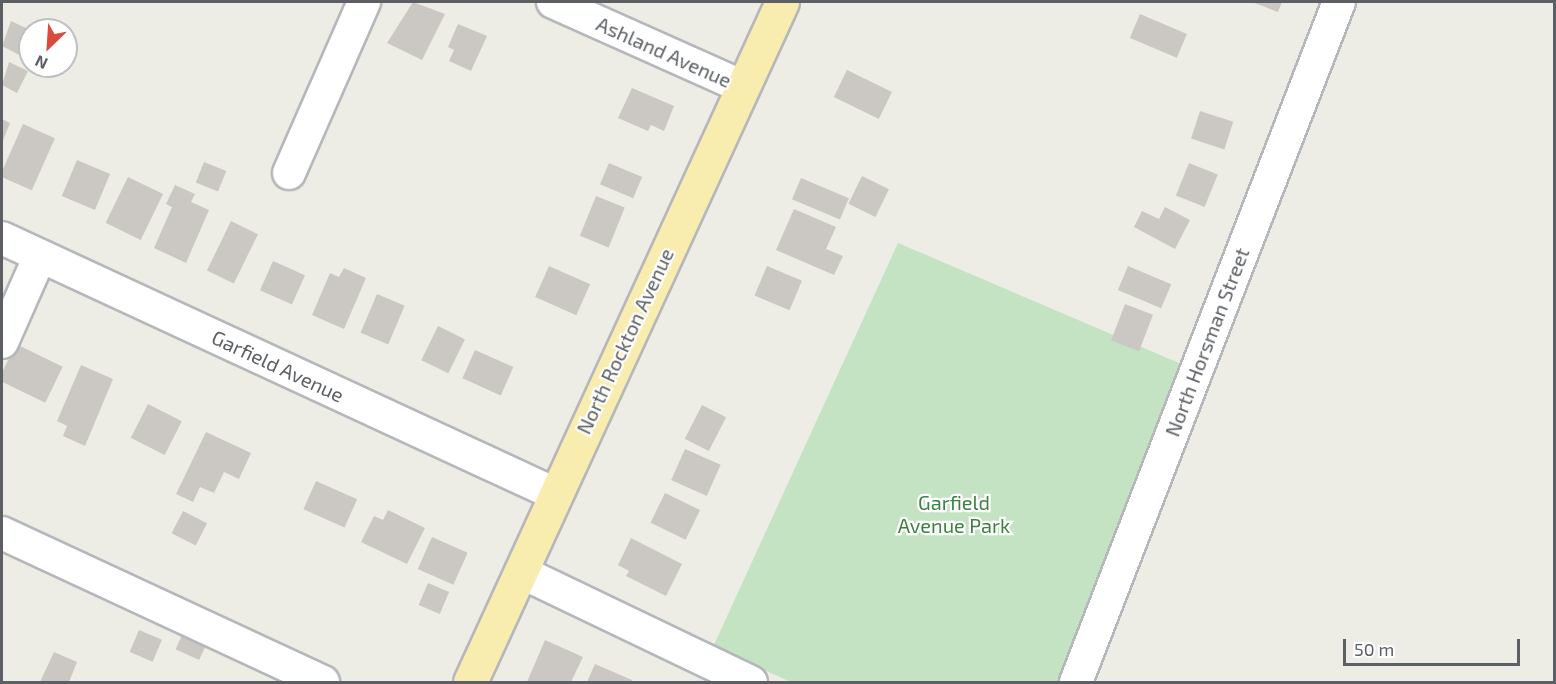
<!DOCTYPE html>
<style>
body{margin:0}
#map{position:relative;width:1556px;height:684px;overflow:hidden;background:#edece5;font-family:"Exo 2",sans-serif}
div>[style]{position:absolute}
.green>*{inset:0;background:#c3e3c3}
.building>*{inset:0;background:#cbc8c4;transform-origin:0 0}
.roads{filter:drop-shadow(2px 0 #b5b7ba) drop-shadow(-2px 0 #b5b7ba) drop-shadow(0 2px #b5b7ba) drop-shadow(0 -2px #b5b7ba)}
.minor>*{height:32px;margin:-16px;padding:0 16px;transform-origin:16px;border-radius:16px;background:#fff}
.major>*{height:33px;margin:-16.5px;padding:0 16.5px;transform-origin:16.5px;border-radius:16.5px;background:#f8ecaf}
span{translate:-50% -50%;white-space:nowrap;text-align:center;line-height:1.15;-webkit-text-stroke:4.5px #fff;paint-order:stroke}
.street-label{font-size:20px;color:#5c6064}
.park-label{font-size:20px;color:#3d8240}
.frame{position:absolute;inset:0;border:3px solid #5c6064;pointer-events:none}
.north{position:absolute;left:18px;top:18px;width:60px;height:60px;box-sizing:border-box;background:#fff;border:2px solid #bebfc1;border-radius:50%;rotate:205deg;font-size:16px;font-weight:700;line-height:24px;text-align:center;color:#5c6064}
.north::after{content:'';display:block;margin:auto;width:21px;height:27px;background:#da4b3f;clip-path:polygon(50% 0,100% 100%,50% 72%,0 100%)}
.scale{position:absolute;left:1343px;top:639px;width:177px;height:27px;box-sizing:border-box;border:3px solid #5c6064;border-top:0;padding-left:8px;font-size:18px;line-height:21px;white-space:nowrap;color:#5c6064;-webkit-text-stroke:4px #fff;paint-order:stroke}
</style>
<div id="map">
<div class="green">
<i style="clip-path:polygon(898px 243px,1186px 366px,1064px 682px,791px 682px,713px 647px)"></i>
</div>
<div class="building">
<i style="clip-path:polygon(413px 2px,445px 14px,422px 60px,387px 43px)"></i>
<i style="clip-path:polygon(1252px 2px,1282px 2px,1278px 12px)"></i>
<i style="left:1140px;top:14px;width:51px;height:26px;rotate:23deg"></i>
<i style="clip-path:polygon(11px 21px,30px 30px,27px 59px,2px 46px)"></i>
<i style="clip-path:polygon(458px 24px,487px 36px,471px 71px,449px 61px,454px 50px,448px 47px)"></i>
<i style="clip-path:polygon(9px 62px,28px 71px,17px 93px,2px 85px)"></i>
<i style="left:847px;top:70px;width:50px;height:30px;rotate:26deg"></i>
<i style="clip-path:polygon(632px 88px,674px 106px,664px 131px,651px 125px,648px 131px,618px 118px)"></i>
<i style="left:1200px;top:111px;width:35px;height:29px;rotate:18deg"></i>
<i style="clip-path:polygon(2px 119px,10px 123px,2px 143px)"></i>
<i style="left:23px;top:124px;width:35px;height:57px;rotate:24deg"></i>
<i style="left:77px;top:160px;width:36px;height:39px;rotate:23deg"></i>
<i style="left:204px;top:162px;width:24px;height:22px;rotate:22deg"></i>
<i style="left:609px;top:163px;width:36px;height:23px;rotate:23deg"></i>
<i style="left:1189px;top:163px;width:31px;height:35px;rotate:22deg"></i>
<i style="left:862px;top:176px;width:30px;height:31px;rotate:26deg"></i>
<i style="left:128px;top:177px;width:39px;height:51px;rotate:26deg"></i>
<i style="left:801px;top:178px;width:52px;height:23px;rotate:23deg"></i>
<i style="clip-path:polygon(175px 185px,195px 194px,191px 202px,209px 210px,186px 263px,154px 248px,172px 207px,166px 204px)"></i>
<i style="left:596px;top:196px;width:31px;height:43px;rotate:22deg"></i>
<i style="clip-path:polygon(1165px 207px,1190px 220px,1175px 249px,1134px 227px,1142px 211px,1159px 219px)"></i>
<i style="clip-path:polygon(794px 209px,836px 227px,826px 249px,843px 256px,834px 275px,776px 250px)"></i>
<i style="left:231px;top:221px;width:30px;height:55px;rotate:26deg"></i>
<i style="left:273px;top:261px;width:35px;height:32px;rotate:24deg"></i>
<i style="left:549px;top:266px;width:45px;height:34px;rotate:24deg"></i>
<i style="left:767px;top:266px;width:38px;height:32px;rotate:23deg"></i>
<i style="left:1128px;top:266px;width:47px;height:26px;rotate:23deg"></i>
<i style="clip-path:polygon(344px 268px,366px 278px,344px 329px,312px 315px,330px 273px,339px 277px)"></i>
<i style="left:377px;top:294px;width:30px;height:42px;rotate:23deg"></i>
<i style="left:1125px;top:304px;width:30px;height:39px;rotate:21deg"></i>
<i style="left:438px;top:326px;width:30px;height:38px;rotate:26deg"></i>
<i style="left:16px;top:344px;width:52px;height:40px;rotate:26deg"></i>
<i style="left:475px;top:350px;width:42px;height:31px;rotate:24deg"></i>
<i style="clip-path:polygon(81px 365px,113px 379px,85px 446px,63px 436px,67px 426px,57px 421px)"></i>
<i style="left:148px;top:404px;width:38px;height:38px;rotate:27deg"></i>
<i style="left:702px;top:405px;width:27px;height:38px;rotate:27deg"></i>
<i style="clip-path:polygon(206px 432px,251px 453px,239px 479px,224px 472px,214px 493px,200px 487px,193px 502px,176px 494px)"></i>
<i style="left:685px;top:449px;width:39px;height:34px;rotate:24deg"></i>
<i style="left:316px;top:481px;width:45px;height:31px;rotate:24deg"></i>
<i style="left:665px;top:493px;width:39px;height:33px;rotate:26deg"></i>
<i style="clip-path:polygon(388px 510px,425px 528px,407px 564px,361px 542px,374px 516px,383px 520px)"></i>
<i style="left:183px;top:511px;width:27px;height:25px;rotate:27deg"></i>
<i style="left:432px;top:537px;width:39px;height:35px;rotate:24deg"></i>
<i style="clip-path:polygon(631px 538px,682px 564px,666px 596px,626px 576px,629px 571px,618px 565px)"></i>
<i style="left:428px;top:583px;width:23px;height:24px;rotate:23deg"></i>
<i style="left:139px;top:630px;width:25px;height:24px;rotate:23deg"></i>
<i style="left:184px;top:631px;width:26px;height:20px;rotate:25deg"></i>
<i style="clip-path:polygon(545px 640px,583px 657px,571px 682px,527px 682px)"></i>
<i style="clip-path:polygon(54px 652px,77px 662px,69px 682px,40px 682px)"></i>
<i style="clip-path:polygon(595px 664px,632px 680px,631px 682px,587px 682px)"></i>
</div>
<div class="roads">
<div class="minor">
<i style="left:553px;top:2px;width:208px;rotate:24.1deg"></i>
<i style="left:289px;top:173px;width:187px;rotate:-66.3deg"></i>
<i style="left:2px;top:238px;width:609px;rotate:24.84deg"></i>
<i style="left:2px;top:342px;width:94px;rotate:-66.2deg"></i>
<i style="left:2px;top:533px;width:354px;rotate:24.9deg"></i>
<i style="left:521px;top:572px;width:255px;rotate:25.6deg"></i>
<i style="left:1076px;top:682px;width:729px;rotate:-68.86deg"></i>
</div>
<div class="major">
<i style="left:470px;top:682px;width:748px;rotate:-65.35deg"></i>
</div>
</div>
<div class="street-label">
<span style="left:664px;top:52px;rotate:24deg">Ashland Avenue</span>
<span style="left:625px;top:341px;rotate:-65deg">North Rockton Avenue</span>
<span style="left:1207px;top:342px;rotate:-69deg">North Horsman Street</span>
<span style="left:278px;top:366px;rotate:25deg">Garfield Avenue</span>
</div>
<div class="park-label">
<span style="left:954px;top:514px">Garfield<br>Avenue Park</span>
</div>
<div class="frame"></div>
<div class="north">N</div>
<div class="scale">50 m</div>
</div>
